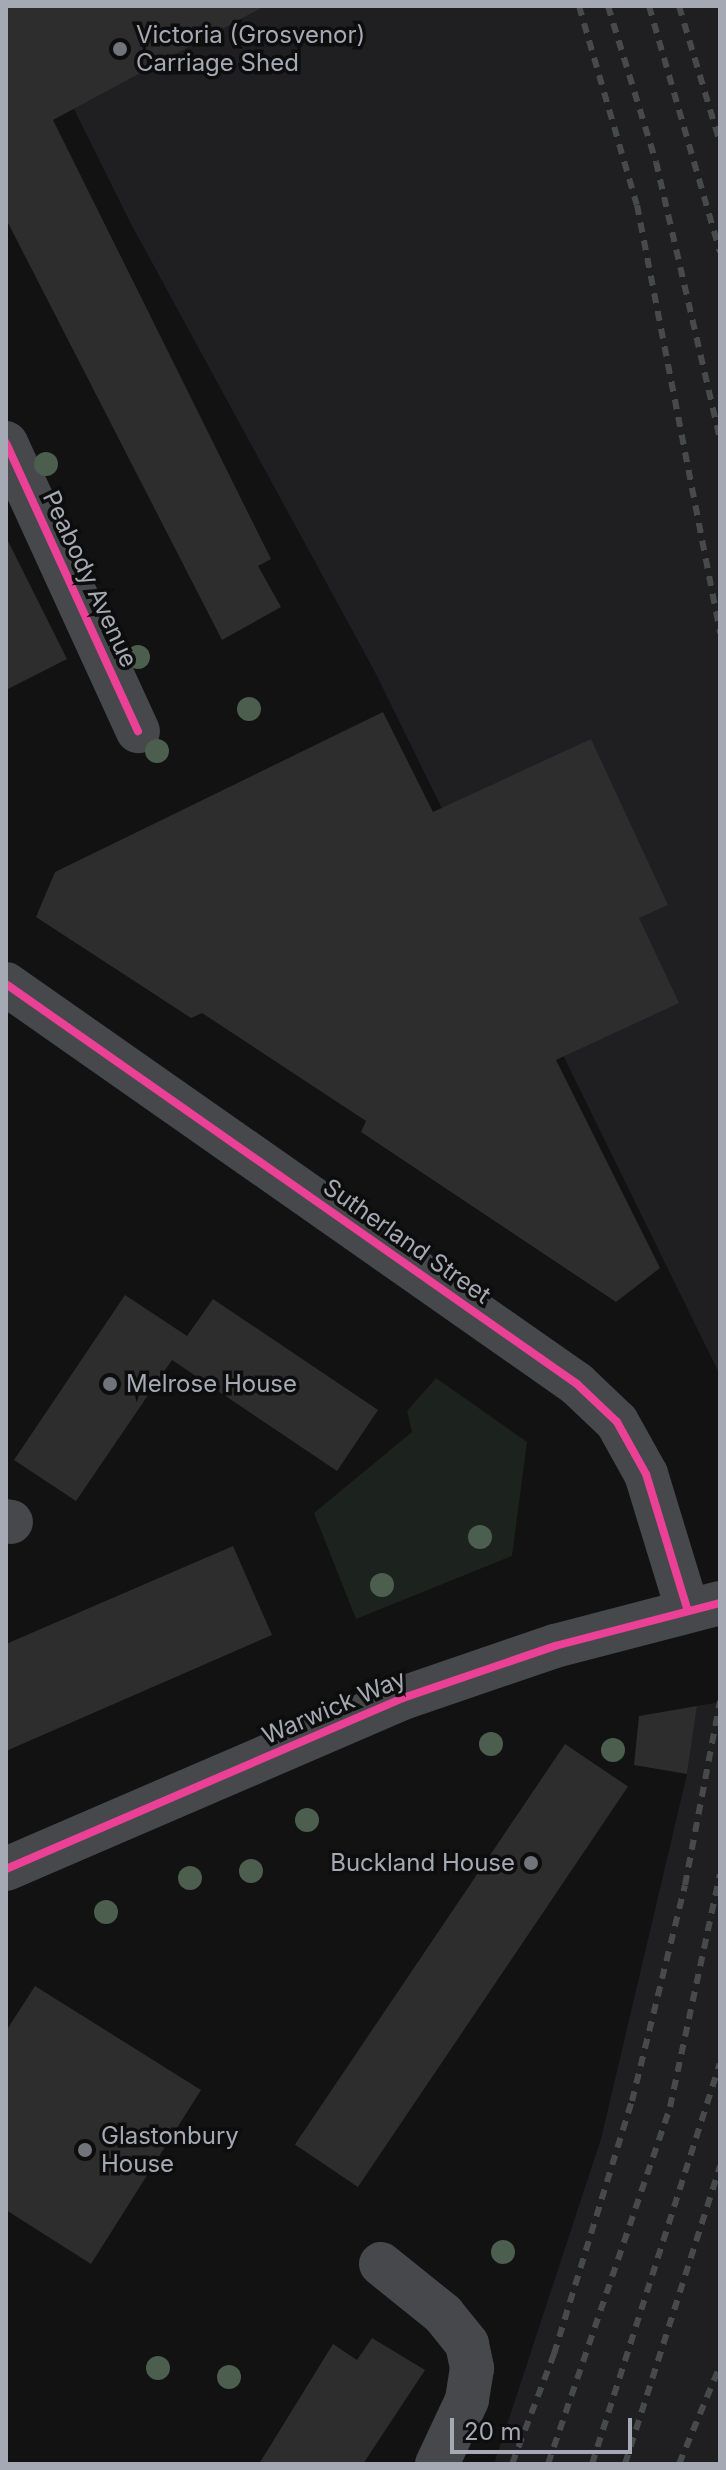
<!DOCTYPE html>
<style>
body{margin:0}
#map{position:relative;width:726px;height:2470px;overflow:hidden;background:#121213;font-family:Inter,sans-serif}
div>[style]{position:absolute}
.built>*{inset:0;background:#1f1f21}
.green>*{inset:0;background:#1c221d}
.building>*{inset:0;background:#2d2d2e;transform-origin:0 0}
.minor>*{height:44px;margin:-22px;padding:0 22px;transform-origin:22px;border-radius:22px;background:#47484b}
.rail>*{height:6px;margin-top:-3px;transform-origin:0;background:repeating-linear-gradient(90deg,#48494b 0 10px,transparent 0 18px)}
.cycleway>*{height:8px;margin:-4px;padding:0 4px;transform-origin:4px;border-radius:4px;background:#ea4096}
.trees>*{width:24px;height:24px;margin:-12px;border-radius:50%;background:#4c5e4d}
.dots>*{width:22px;height:22px;translate:-50% -50%;box-sizing:border-box;border:4px solid #0d0d0e;border-radius:50%}
span{translate:-50% -50%;white-space:nowrap;text-align:center;line-height:1.15;-webkit-text-stroke:7px #0d0d0e;paint-order:stroke}
.poi-label{font-size:24px;color:#a4a9b3}
.left{translate:0 -50%;text-align:left}
.right{translate:-100% -50%;text-align:right}
.street-label{font-size:24px;color:#a4a9b3}
.frame{position:absolute;inset:0;border:8px solid #a4a9b3;pointer-events:none}
.scale{position:absolute;left:450px;top:2418px;width:182px;height:36px;box-sizing:border-box;border:4px solid #a4a9b3;border-top:0;padding-left:10px;font-size:24px;line-height:28px;white-space:nowrap;color:#a4a9b3;-webkit-text-stroke:6px #0d0d0e;paint-order:stroke}
</style>
<div id="map">
<div class="built">
<i style="clip-path:polygon(23px 6px,720px 6px,720px 1375px,375px 672px,130px 222px)"></i>
<i style="clip-path:polygon(720px 1702px,720px 2464px,494px 2464px,601px 2139px,687px 1774px,697px 1706px)"></i>
</div>
<div class="green">
<i style="clip-path:polygon(436px 1378px,527px 1442px,512px 1556px,356px 1619px,314px 1513px,412px 1432px,407px 1411px)"></i>
</div>
<div class="building">
<i style="clip-path:polygon(6px 6px,265px 6px,53px 120px,271px 559px,258px 566px,281px 607px,222px 640px,6px 219px)"></i>
<i style="clip-path:polygon(6px 537px,67px 659px,6px 690px)"></i>
<i style="clip-path:polygon(383px 712px,433px 812px,591px 739px,668px 905px,639px 918px,679px 1003px,556px 1060px,660px 1268px,616px 1302px,361px 1132px,366px 1121px,202px 1013px,191px 1018px,36px 917px,55px 872px)"></i>
<i style="clip-path:polygon(125px 1295px,187px 1336px,213px 1299px,378px 1410px,337px 1471px,172px 1360px,76px 1501px,14px 1460px)"></i>
<i style="clip-path:polygon(233px 1546px,272px 1635px,6px 1751px,6px 1644px)"></i>
<i style="clip-path:polygon(697px 1706px,687px 1774px,634px 1765px,639px 1716px)"></i>
<i style="left:565px;top:1744px;width:76px;height:483px;rotate:34deg"></i>
<i style="clip-path:polygon(35px 1986px,201px 2090px,91px 2264px,6px 2210px,6px 2031px)"></i>
<i style="clip-path:polygon(372px 2338px,425px 2370px,363px 2464px,259px 2464px,333px 2344px,357px 2360px)"></i>
</div>
<div class="minor">
<i style="left:6px;top:443px;width:317px;rotate:65.4deg"></i>
<i style="left:6px;top:984px;width:697px;rotate:35.01deg"></i>
<i style="left:577px;top:1384px;width:55px;rotate:43.5deg"></i>
<i style="left:617px;top:1422px;width:60px;rotate:60.9deg"></i>
<i style="left:646px;top:1474px;width:140px;rotate:73deg"></i>
<i style="left:6px;top:1521px;width:5px;rotate:11deg"></i>
<i style="left:6px;top:1869px;width:432px;rotate:-23.3deg"></i>
<i style="left:403px;top:1698px;width:161px;rotate:-18.9deg"></i>
<i style="left:555px;top:1646px;width:171px;rotate:-14.6deg"></i>
<i style="left:381px;top:2264px;width:80px;rotate:38.9deg"></i>
<i style="left:443px;top:2314px;width:38px;rotate:51deg"></i>
<i style="left:467px;top:2344px;width:25px;rotate:78deg"></i>
<i style="left:472px;top:2368px;width:32px;rotate:99deg"></i>
<i style="left:467px;top:2400px;width:71px;rotate:115.1deg"></i>
</div>
<div class="rail">
<i style="left:579px;top:6px;width:207px;rotate:73.8deg"></i>
<i style="left:637px;top:205px;width:436px;rotate:79deg"></i>
<i style="left:608px;top:6px;width:163px;rotate:72.9deg"></i>
<i style="left:656px;top:162px;width:285px;rotate:77deg"></i>
<i style="left:649px;top:6px;width:256px;rotate:73.9deg"></i>
<i style="left:679px;top:6px;width:143px;rotate:73.3deg"></i>
<i style="left:512px;top:2464px;width:118px;rotate:-69.1deg"></i>
<i style="left:554px;top:2354px;width:265px;rotate:-72.9deg"></i>
<i style="left:632px;top:2101px;width:222px;rotate:-76.2deg"></i>
<i style="left:685px;top:1885px;width:187px;rotate:-79.2deg"></i>
<i style="left:548px;top:2464px;width:377px;rotate:-71.1deg"></i>
<i style="left:670px;top:2107px;width:238px;rotate:-77.9deg"></i>
<i style="left:592px;top:2464px;width:420px;rotate:-72.3deg"></i>
<i style="left:625px;top:2464px;width:313px;rotate:-72.3deg"></i>
<i style="left:679px;top:2464px;width:106px;rotate:-67.3deg"></i>
</div>
<div class="cycleway">
<i style="left:6px;top:443px;width:317px;rotate:65.4deg"></i>
<i style="left:6px;top:984px;width:697px;rotate:35.01deg"></i>
<i style="left:577px;top:1384px;width:55px;rotate:43.5deg"></i>
<i style="left:617px;top:1422px;width:60px;rotate:60.9deg"></i>
<i style="left:646px;top:1474px;width:140px;rotate:73deg"></i>
<i style="left:6px;top:1869px;width:432px;rotate:-23.3deg"></i>
<i style="left:403px;top:1698px;width:161px;rotate:-18.9deg"></i>
<i style="left:555px;top:1646px;width:171px;rotate:-14.6deg"></i>
</div>
<div class="trees">
<i style="left:46px;top:464px"></i>
<i style="left:138px;top:657px"></i>
<i style="left:249px;top:709px"></i>
<i style="left:157px;top:751px"></i>
<i style="left:480px;top:1537px"></i>
<i style="left:382px;top:1585px"></i>
<i style="left:491px;top:1744px"></i>
<i style="left:613px;top:1750px"></i>
<i style="left:307px;top:1820px"></i>
<i style="left:251px;top:1871px"></i>
<i style="left:190px;top:1878px"></i>
<i style="left:106px;top:1912px"></i>
<i style="left:503px;top:2252px"></i>
<i style="left:158px;top:2368px"></i>
<i style="left:229px;top:2377px"></i>
</div>
<div class="dots">
<i style="left:120px;top:49px;background:#71747b"></i>
<i style="left:110px;top:1384px;background:#71747b"></i>
<i style="left:531px;top:1863px;background:#71747b"></i>
<i style="left:85px;top:2150px;background:#71747b"></i>
</div>
<div class="poi-label">
<span class="left" style="left:136px;top:49px">Victoria (Grosvenor)<br>Carriage Shed</span>
<span class="left" style="left:126px;top:1384px">Melrose House</span>
<span class="right" style="left:515px;top:1863px">Buckland House</span>
<span class="left" style="left:101px;top:2150px">Glastonbury<br>House</span>
</div>
<div class="street-label">
<span style="left:90px;top:579px;rotate:65deg">Peabody Avenue</span>
<span style="left:407px;top:1241px;rotate:35deg">Sutherland Street</span>
<span style="left:334px;top:1707px;rotate:-23deg">Warwick Way</span>
</div>
<div class="frame"></div>
<div class="scale">20 m</div>
</div>
